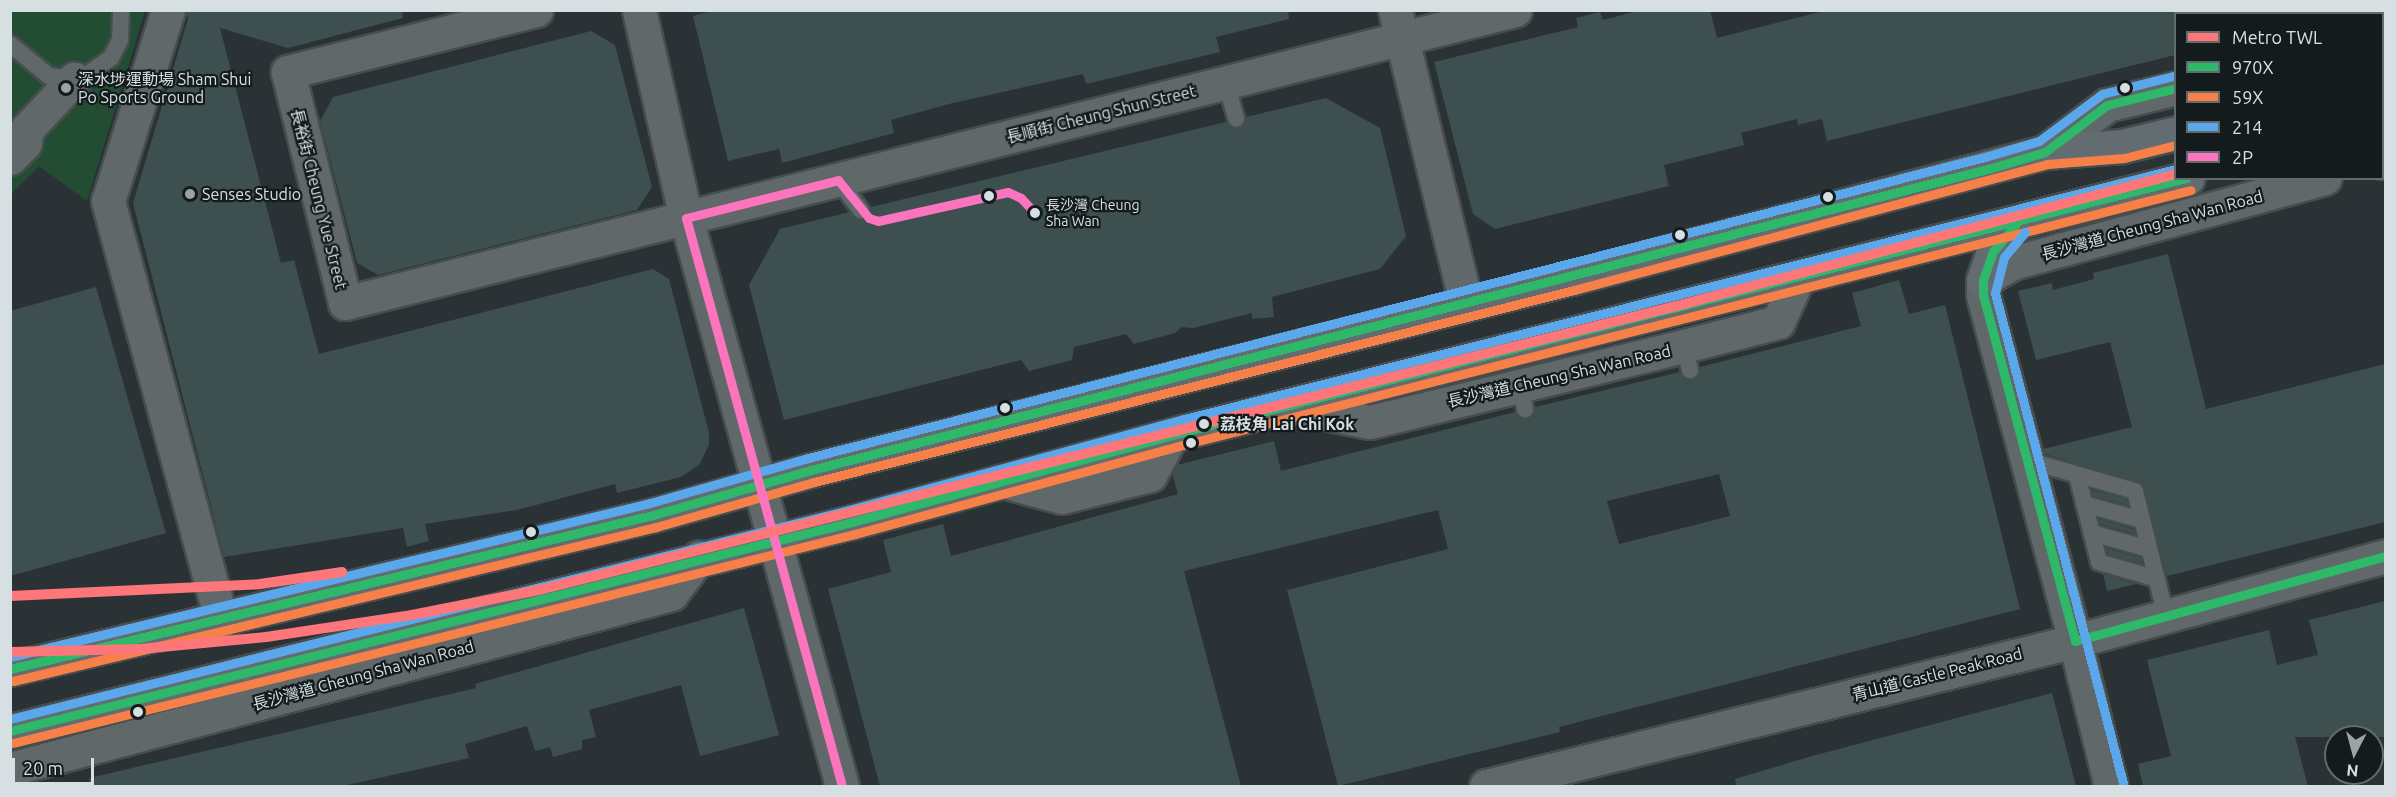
<!DOCTYPE html>
<meta charset="utf-8">
<style>
body{margin:0}
#map{position:relative;width:2396px;height:797px;overflow:hidden;background:#2a3235;font-family:Ubuntu,"Noto Sans TC",sans-serif}
div>[style]{position:absolute}
.green>*{inset:0;background:#234d32}
.forest>*{inset:0;background:#287546}
.building>*{inset:0;background:#3d4f4f}
.roads{filter:drop-shadow(2px 0 #464d4f) drop-shadow(-2px 0 #464d4f) drop-shadow(0 2px #464d4f) drop-shadow(0 -2px #464d4f)}
.lane>*{height:16px;margin:-8px;padding:0 8px;transform-origin:8px;border-radius:8px;background:#616869}
.street>*{height:33px;margin:-16.5px;padding:0 16.5px;transform-origin:16.5px;border-radius:16.5px;background:#616869}
.secondary>*{height:33px;margin:-16.5px;padding:0 16.5px;transform-origin:16.5px;border-radius:16.5px;background:#616869}
.primary>*{height:33px;margin:-16.5px;padding:0 16.5px;transform-origin:16.5px;border-radius:16.5px;background:#636c71}
.bus-1>*{height:9px;margin:-4.5px;padding:0 4.5px;transform-origin:4.5px;border-radius:4.5px;background:#2db86a}
.bus-2>*{height:9px;margin:-4.5px;padding:0 4.5px;transform-origin:4.5px;border-radius:4.5px;background:#f78048}
.bus-3>*{height:9px;margin:-4.5px;padding:0 4.5px;transform-origin:4.5px;border-radius:4.5px;background:#5aa8eb}
.bus-4>*{height:9px;margin:-4.5px;padding:0 4.5px;transform-origin:4.5px;border-radius:4.5px;background:#fc73be}
.metro-1>*{height:10px;margin:-5px;padding:0 5px;transform-origin:5px;border-radius:5px;background:#fd767a}
.dots>*{width:16px;height:16px;translate:-50% -50%;box-sizing:border-box;border:3px solid #141b1d;border-radius:50%}
span{translate:-50% -50%;white-space:nowrap;text-align:center;line-height:1.15;-webkit-text-stroke:4.5px #141b1d;paint-order:stroke}
.bus-label{font-size:14px;color:#d6e0e2}
.left{translate:0 -50%;text-align:left}
.poi-label{font-size:16px;color:#d6e0e2}
.street-label{font-size:16px;color:#d6e0e2}
.stop-label{font-size:16px;color:#d6e0e2;font-weight:700}
.frame{position:absolute;inset:0;border:12px solid #d6e0e2;pointer-events:none}
.legend{position:absolute;left:2174px;top:12px;width:210px;height:168px;box-sizing:border-box;background:#141b1d;border:2px solid #626a6c;margin:0;padding:8px 10px;list-style:none;font-size:18px;color:#d6e0e2}
.legend li{display:flex;align-items:center;gap:12px;height:30px}
.legend b{width:30px;border:2px solid #626a6c}
.north{position:absolute;left:2324px;top:725px;width:60px;height:60px;box-sizing:border-box;background:#141b1d;border:2px solid #626a6c;border-radius:50%;rotate:186deg;font-size:16px;font-weight:700;line-height:24px;text-align:center;color:#d6e0e2}
.north::after{content:'';display:block;margin:auto;width:21px;height:27px;background:#9aa3a5;clip-path:polygon(50% 0,100% 100%,50% 72%,0 100%)}
.scale{position:absolute;left:12px;top:758px;width:82px;height:27px;box-sizing:border-box;border:3px solid #d6e0e2;border-top:0;padding-left:8px;font-size:18px;line-height:21px;white-space:nowrap;color:#d6e0e2;-webkit-text-stroke:4px #141b1d;paint-order:stroke}
</style>
<div id="map">
<div class="green">
<i style="clip-path:polygon(11px 11px,145px 11px,87px 201px,39px 166px,11px 194px)"></i>
</div>
<div class="forest">
<i style="clip-path:polygon(2356px 11px,2367px 13px,2261px 11px,2356px 10px)"></i>
</div>
<div class="building">
<i style="clip-path:polygon(186px 10px,402px 10px,403px 18px,288px 48px,220px 28px,281px 263px,294px 260px,319px 354px,653px 269px,669px 279px,709px 433px,709px 445px,699px 465px,681px 477px,617px 493px,615px 484px,517px 510px,425px 524px,429px 541px,407px 547px,403px 528px,224px 557px,133px 203px,188px 19px)"></i>
<i style="clip-path:polygon(716px 10px,1288px 10px,1289px 19px,1216px 37px,1220px 52px,1086px 84px,1083px 74px,949px 104px,891px 120px,894px 133px,782px 163px,779px 149px,728px 161px,693px 16px)"></i>
<i style="clip-path:polygon(1641px 10px,1710px 10px,1717px 38px,1828px 10px,2175px 10px,2175px 55px,1827px 141px,1822px 119px,1798px 125px,1797px 119px,1741px 133px,1744px 145px,1664px 165px,1669px 186px,1495px 229px,1473px 214px,1434px 62px,1578px 27px,1576px 18px,1600px 12px,1603px 20px)"></i>
<i style="clip-path:polygon(591px 31px,615px 45px,652px 187px,637px 210px,378px 275px,357px 263px,320px 121px,333px 97px)"></i>
<i style="clip-path:polygon(1326px 98px,1380px 128px,1406px 236px,1380px 269px,1272px 297px,1274px 317px,1252px 319px,1252px 313px,1193px 328px,1182px 327px,1175px 333px,1134px 344px,1126px 334px,1074px 347px,1072px 360px,1029px 371px,1021px 360px,784px 420px,749px 285px,780px 229px,850px 212px,863px 220px,870px 215px,871px 207px,1226px 122px,1238px 129px,1246px 117px)"></i>
<i style="clip-path:polygon(2168px 254px,2206px 409px,2385px 364px,2385px 522px,2167px 576px,2142px 483px,2045px 454px,2043px 449px,2132px 427px,2110px 342px,2036px 360px,2018px 291px,2052px 283px,2053px 290px,2094px 279px,2093px 273px)"></i>
<i style="clip-path:polygon(evenodd,1899px 280px,1909px 314px,1945px 305px,2020px 609px,1559px 727px,1560px 732px,1338px 786px,1287px 590px,1448px 549px,1438px 510px,1184px 571px,1241px 786px,880px 786px,828px 589px,891px 572px,883px 540px,943px 524px,951px 556px,1178px 494px,1172px 473px,1177px 465px,1274px 441px,1281px 471px,1515px 412px,1528px 419px,1535px 407px,1680px 372px,1687px 380px,1693px 380px,1700px 367px,1861px 326px,1852px 293px,1899px 280px,1719px 474px,1730px 516px,1619px 544px,1607px 501px,1719px 474px)"></i>
<i style="clip-path:polygon(96px 287px,166px 533px,10px 576px,10px 311px)"></i>
<i style="clip-path:polygon(2092px 490px,2126px 499px,2128px 505px,2093px 496px)"></i>
<i style="clip-path:polygon(2099px 519px,2133px 529px,2135px 534px,2100px 524px)"></i>
<i style="clip-path:polygon(2106px 548px,2141px 558px,2142px 564px,2108px 554px)"></i>
<i style="clip-path:polygon(2103px 574px,2136px 584px,2107px 591px)"></i>
<i style="clip-path:polygon(2385px 601px,2385px 737px,2295px 737px,2308px 786px,2143px 786px,2138px 764px,2171px 756px,2147px 660px,2269px 630px,2277px 665px,2318px 655px,2309px 620px)"></i>
<i style="clip-path:polygon(744px 608px,779px 735px,700px 756px,681px 685px,589px 710px,596px 737px,582px 740px,582px 749px,553px 757px,550px 747px,535px 751px,527px 726px,465px 744px,469px 758px,343px 786px,90px 786px,89px 778px,476px 688px,475px 684px)"></i>
<i style="clip-path:polygon(2052px 693px,2076px 786px,1736px 786px,1735px 779px,1812px 756px)"></i>
</div>
<div class="roads">
<div class="lane">
<i style="left:10px;top:44px;width:50px;rotate:39.4deg"></i>
<i style="left:49px;top:76px;width:25px;rotate:7deg"></i>
<i style="left:74px;top:79px;width:11px;rotate:-15deg"></i>
<i style="left:85px;top:76px;width:32px;rotate:-35deg"></i>
<i style="left:111px;top:58px;width:20px;rotate:-63deg"></i>
<i style="left:120px;top:40px;width:30px;rotate:-88deg"></i>
<i style="left:1226px;top:83px;width:37px;rotate:74deg"></i>
<i style="left:838px;top:180px;width:38px;rotate:53deg"></i>
<i style="left:1684px;top:346px;width:25px;rotate:76deg"></i>
<i style="left:1520px;top:385px;width:25px;rotate:78deg"></i>
<i style="left:2026px;top:460px;width:113px;rotate:15.9deg"></i>
<i style="left:2135px;top:491px;width:129px;rotate:76.1deg"></i>
<i style="left:2077px;top:475px;width:90px;rotate:75.8deg"></i>
<i style="left:2099px;top:562px;width:60px;rotate:16.3deg"></i>
<i style="left:2084px;top:504px;width:60px;rotate:15.4deg"></i>
<i style="left:2092px;top:533px;width:59px;rotate:15.7deg"></i>
</div>
<div class="street">
<i style="left:168px;top:10px;width:200px;rotate:107.4deg"></i>
<i style="left:108px;top:201px;width:435px;rotate:74.9deg"></i>
<i style="left:536px;top:10px;width:256px;rotate:166deg"></i>
<i style="left:288px;top:72px;width:238px;rotate:76.1deg"></i>
<i style="left:345px;top:303px;width:1206px;rotate:-14.06deg"></i>
<i style="left:1395px;top:10px;width:301px;rotate:76.4deg"></i>
<i style="left:10px;top:158px;width:21px;rotate:-45deg"></i>
<i style="left:25px;top:143px;width:14px;rotate:-82deg"></i>
<i style="left:27px;top:129px;width:69px;rotate:-46.8deg"></i>
<i style="left:2382px;top:162px;width:4px"></i>
<i style="left:1983px;top:280px;width:34px;rotate:-30deg"></i>
<i style="left:2012px;top:263px;width:324px;rotate:-15.2deg"></i>
<i style="left:1294px;top:407px;width:77px;rotate:11.2deg"></i>
<i style="left:1370px;top:422px;width:323px;rotate:-13.6deg"></i>
<i style="left:1684px;top:346px;width:97px;rotate:-14.3deg"></i>
<i style="left:1778px;top:322px;width:46px;rotate:-65.7deg"></i>
<i style="left:1003px;top:481px;width:61px;rotate:15.2deg"></i>
<i style="left:1062px;top:497px;width:91px;rotate:-14deg"></i>
<i style="left:1150px;top:475px;width:44px;rotate:-61.7deg"></i>
<i style="left:2075px;top:641px;width:149px;rotate:76.1deg"></i>
<i style="left:10px;top:769px;width:684px;rotate:-14.83deg"></i>
<i style="left:671px;top:594px;width:46px;rotate:-52.9deg"></i>
</div>
<div class="secondary">
<i style="left:639px;top:10px;width:213px;rotate:77.3deg"></i>
<i style="left:686px;top:218px;width:589px;rotate:74.64deg"></i>
<i style="left:2382px;top:37px;width:4px;rotate:-14deg"></i>
<i style="left:2045px;top:152px;width:78px;rotate:-37.2deg"></i>
<i style="left:2107px;top:105px;width:71px;rotate:-13.8deg"></i>
<i style="left:1983px;top:280px;width:15px;rotate:90deg"></i>
<i style="left:1983px;top:295px;width:358px;rotate:75.1deg"></i>
<i style="left:1486px;top:786px;width:607px;rotate:-13.83deg"></i>
<i style="left:2075px;top:641px;width:322px;rotate:-15.3deg"></i>
</div>
<div class="primary">
<i style="left:2382px;top:81px;width:4px"></i>
<i style="left:2382px;top:125px;width:4px"></i>
<i style="left:1983px;top:280px;width:31px;rotate:-71deg"></i>
<i style="left:1993px;top:251px;width:35px;rotate:-50deg"></i>
<i style="left:10px;top:669px;width:661px;rotate:-13.47deg"></i>
<i style="left:653px;top:515px;width:164px;rotate:-15.9deg"></i>
<i style="left:811px;top:470px;width:784px;rotate:-14.18deg"></i>
<i style="left:1571px;top:278px;width:490px;rotate:-14.9deg"></i>
<i style="left:2045px;top:152px;width:77px;rotate:-4.5deg"></i>
<i style="left:2122px;top:146px;width:56px;rotate:-13.5deg"></i>
<i style="left:10px;top:731px;width:868px;rotate:-13.94deg"></i>
<i style="left:852px;top:522px;width:347px;rotate:-15.2deg"></i>
<i style="left:1187px;top:431px;width:1032px;rotate:-14.18deg"></i>
</div>
</div>
<div class="bus-1">
<i style="left:2016px;top:224px;width:35px;rotate:130deg"></i>
<i style="left:1993px;top:251px;width:31px;rotate:109deg"></i>
<i style="left:1983px;top:280px;width:15px;rotate:90deg"></i>
<i style="left:1983px;top:295px;width:358px;rotate:75.1deg"></i>
<i style="left:2075px;top:641px;width:322px;rotate:-15.3deg"></i>
<i style="left:10px;top:669px;width:661px;rotate:-13.47deg"></i>
<i style="left:653px;top:515px;width:164px;rotate:-15.9deg"></i>
<i style="left:811px;top:470px;width:1215px;rotate:-14.35deg"></i>
<i style="left:1988px;top:169px;width:59px;rotate:-16.6deg"></i>
<i style="left:2045px;top:152px;width:78px;rotate:-37.2deg"></i>
<i style="left:2107px;top:105px;width:71px;rotate:-13.8deg"></i>
<i style="left:10px;top:731px;width:868px;rotate:-13.94deg"></i>
<i style="left:852px;top:522px;width:347px;rotate:-15.2deg"></i>
<i style="left:1187px;top:431px;width:1031px;rotate:-14.21deg"></i>
</div>
<div class="bus-2">
<i style="left:13px;top:681px;width:661px;rotate:-13.47deg"></i>
<i style="left:656px;top:527px;width:164px;rotate:-15.9deg"></i>
<i style="left:814px;top:482px;width:784px;rotate:-14.18deg"></i>
<i style="left:1574px;top:290px;width:489px;rotate:-14.9deg"></i>
<i style="left:2047px;top:164px;width:77px;rotate:-4.5deg"></i>
<i style="left:2124px;top:158px;width:54px;rotate:-14deg"></i>
<i style="left:13px;top:743px;width:868px;rotate:-13.94deg"></i>
<i style="left:855px;top:534px;width:347px;rotate:-15.2deg"></i>
<i style="left:1190px;top:443px;width:1032px;rotate:-14.18deg"></i>
</div>
<div class="bus-3">
<i style="left:2025px;top:232px;width:33px;rotate:130deg"></i>
<i style="left:2004px;top:257px;width:37px;rotate:104deg"></i>
<i style="left:1995px;top:293px;width:506px;rotate:75.36deg"></i>
<i style="left:10px;top:657px;width:658px;rotate:-13.53deg"></i>
<i style="left:650px;top:503px;width:164px;rotate:-15.9deg"></i>
<i style="left:808px;top:458px;width:1215px;rotate:-14.35deg"></i>
<i style="left:1985px;top:157px;width:56px;rotate:-16.5deg"></i>
<i style="left:2039px;top:141px;width:79px;rotate:-36.7deg"></i>
<i style="left:2102px;top:94px;width:73px;rotate:-14.2deg"></i>
<i style="left:10px;top:719px;width:865px;rotate:-13.99deg"></i>
<i style="left:849px;top:510px;width:347px;rotate:-15.2deg"></i>
<i style="left:1184px;top:419px;width:1023px;rotate:-14.14deg"></i>
</div>
<div class="bus-4">
<i style="left:842px;top:786px;width:589px;rotate:-105.36deg"></i>
<i style="left:686px;top:218px;width:157px;rotate:-14deg"></i>
<i style="left:838px;top:180px;width:49px;rotate:50.8deg"></i>
<i style="left:869px;top:218px;width:9px;rotate:18deg"></i>
<i style="left:878px;top:221px;width:133px;rotate:-12.6deg"></i>
<i style="left:1008px;top:192px;width:14px;rotate:25deg"></i>
<i style="left:1021px;top:198px;width:21px;rotate:47deg"></i>
</div>
<div class="metro-1">
<i style="left:10px;top:596px;width:250px;rotate:-2.7deg"></i>
<i style="left:260px;top:584px;width:83px;rotate:-8.3deg"></i>
<i style="left:10px;top:652px;width:130px;rotate:-1.3deg"></i>
<i style="left:140px;top:649px;width:127px;rotate:-5.4deg"></i>
<i style="left:266px;top:637px;width:148px;rotate:-8.6deg"></i>
<i style="left:412px;top:615px;width:134px;rotate:-11.2deg"></i>
<i style="left:543px;top:589px;width:1176px;rotate:-14.02deg"></i>
<i style="left:1684px;top:304px;width:509px;rotate:-14.8deg"></i>
</div>
<div class="dots">
<i style="left:66px;top:88px;background:#9aa3a5"></i>
<i style="left:2125px;top:88px;background:#d6e0e2"></i>
<i style="left:190px;top:194px;background:#9aa3a5"></i>
<i style="left:989px;top:196px;background:#d6e0e2"></i>
<i style="left:1828px;top:197px;background:#d6e0e2"></i>
<i style="left:1035px;top:213px;background:#d6e0e2"></i>
<i style="left:1680px;top:235px;background:#d6e0e2"></i>
<i style="left:1005px;top:408px;background:#d6e0e2"></i>
<i style="left:1204px;top:424px;background:#d6e0e2"></i>
<i style="left:1191px;top:443px;background:#d6e0e2"></i>
<i style="left:531px;top:532px;background:#d6e0e2"></i>
<i style="left:138px;top:712px;background:#d6e0e2"></i>
</div>
<div class="bus-label">
<span class="left" style="left:1046px;top:213px">長沙灣 Cheung<br>Sha Wan</span>
</div>
<div class="poi-label">
<span class="left" style="left:78px;top:88px">深水埗運動場 Sham Shui<br>Po Sports Ground</span>
<span class="left" style="left:202px;top:194px">Senses Studio</span>
</div>
<div class="street-label">
<span style="left:1101px;top:114px;rotate:-14deg">長順街 Cheung Shun Street</span>
<span style="left:319px;top:199px;rotate:76deg">長裕街 Cheung Yue Street</span>
<span style="left:2152px;top:225px;rotate:-15deg">長沙灣道 Cheung Sha Wan Road</span>
<span style="left:1559px;top:376px;rotate:-13deg">長沙灣道 Cheung Sha Wan Road</span>
<span style="left:1937px;top:674px;rotate:-14deg">青山道 Castle Peak Road</span>
<span style="left:363px;top:675px;rotate:-15deg">長沙灣道 Cheung Sha Wan Road</span>
</div>
<div class="stop-label">
<span class="left" style="left:1220px;top:424px">荔枝角 Lai Chi Kok</span>
</div>
<div class="frame"></div>
<ul class="legend">
<li><b style="height:8px;background:#fd767a"></b>Metro TWL</li>
<li><b style="height:8px;background:#2db86a"></b>970X</li>
<li><b style="height:8px;background:#f78048"></b>59X</li>
<li><b style="height:8px;background:#5aa8eb"></b>214</li>
<li><b style="height:8px;background:#fc73be"></b>2P</li>
</ul>
<div class="north">N</div>
<div class="scale">20 m</div>
</div>
